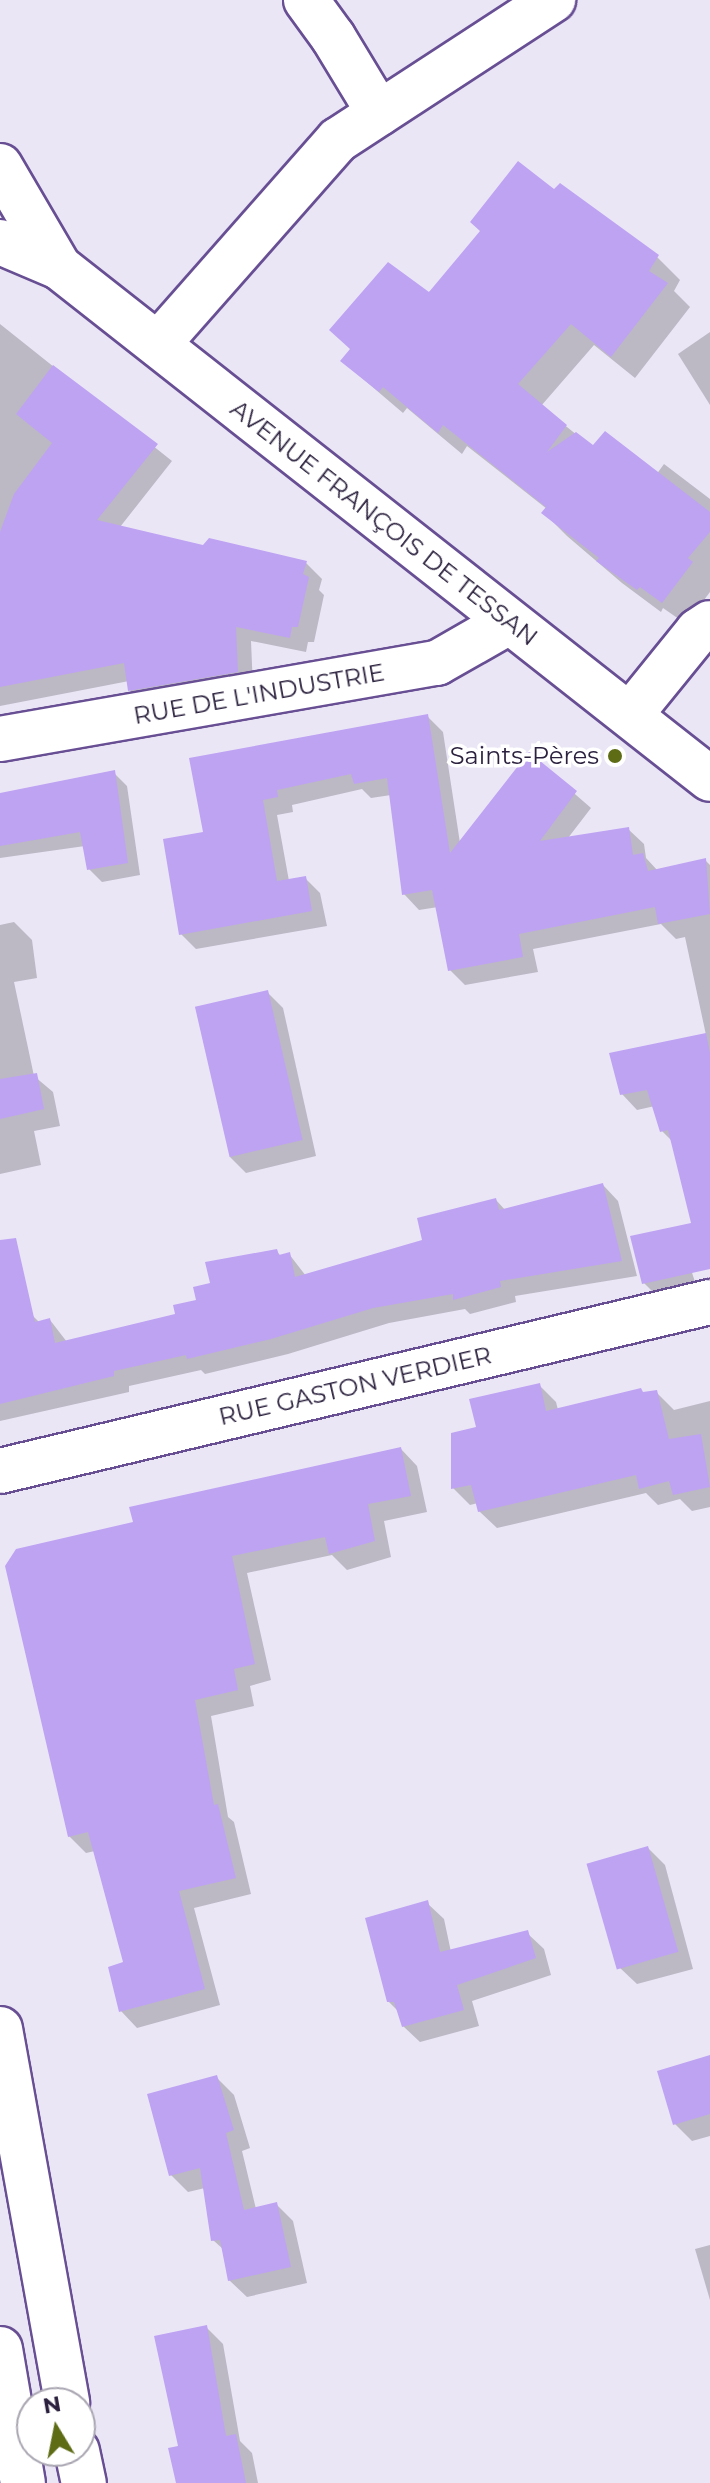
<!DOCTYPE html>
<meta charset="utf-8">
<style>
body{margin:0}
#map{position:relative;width:710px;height:2483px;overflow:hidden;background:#ebe6f6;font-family:Montserrat,sans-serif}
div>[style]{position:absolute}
.shadow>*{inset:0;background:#0003}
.building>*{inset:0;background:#bea3f3;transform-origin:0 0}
.roads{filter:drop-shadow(2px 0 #684f94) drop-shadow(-2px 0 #684f94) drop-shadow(0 2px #684f94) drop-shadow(0 -2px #684f94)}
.minor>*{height:44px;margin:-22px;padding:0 22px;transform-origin:22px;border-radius:22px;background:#fff}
.major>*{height:44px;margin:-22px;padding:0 22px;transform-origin:22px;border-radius:22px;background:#fff}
.dots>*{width:22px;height:22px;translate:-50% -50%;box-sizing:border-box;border:4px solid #fff;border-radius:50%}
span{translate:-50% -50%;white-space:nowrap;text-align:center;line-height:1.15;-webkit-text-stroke:7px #fff;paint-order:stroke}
.street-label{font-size:24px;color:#2b213e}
.poi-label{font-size:24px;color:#2b213e}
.right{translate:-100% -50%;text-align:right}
.north{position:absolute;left:16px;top:2387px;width:80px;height:80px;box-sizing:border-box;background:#fff;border:2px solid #aaa6b2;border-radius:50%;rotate:350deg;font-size:22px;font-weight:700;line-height:32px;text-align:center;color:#2b213e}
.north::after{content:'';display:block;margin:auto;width:28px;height:36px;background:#5e6c16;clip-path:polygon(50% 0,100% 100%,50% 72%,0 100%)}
</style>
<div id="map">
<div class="shadow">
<i style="clip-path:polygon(555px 192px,657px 257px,680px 280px,674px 291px,690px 307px,635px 378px,594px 345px,541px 406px,593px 448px,656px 475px,664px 464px,710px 499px,710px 592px,686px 624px,663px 608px,661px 612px,622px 583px,567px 536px,544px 513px,547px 509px,467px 446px,462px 454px,407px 408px,403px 413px,342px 361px)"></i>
<i style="clip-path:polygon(0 324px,172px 461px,120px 527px,204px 547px,306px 563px,322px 579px,319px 590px,324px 595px,314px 642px,308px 642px,306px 652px,251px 641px,253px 688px,146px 706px,130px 690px,129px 681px,0 706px)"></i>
<i style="clip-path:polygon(710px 332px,710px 405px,678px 354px)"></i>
<i style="clip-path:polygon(428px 717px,443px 732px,460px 843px,530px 755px,591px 808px,568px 838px,628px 829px,644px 844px,646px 858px,658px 871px,705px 860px,710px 865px,710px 1256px,673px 1142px,662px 1131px,655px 1106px,637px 1110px,622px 1094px,706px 1035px,685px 937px,676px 939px,661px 924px,533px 949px,538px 972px,465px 985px,450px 970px,438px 907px,419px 910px,404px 894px,391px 795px,371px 798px,362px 789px,292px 805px,293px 812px,277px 815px,289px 881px,305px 878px,320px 893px,327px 926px,196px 949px,181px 934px,205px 833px,192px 760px)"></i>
<i style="clip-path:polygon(114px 773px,127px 786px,140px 875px,102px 882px,89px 869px,85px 846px,0 858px,0 795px)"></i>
<i style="clip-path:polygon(14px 922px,32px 940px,37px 978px,14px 982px,34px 1076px,53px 1092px,60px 1126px,34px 1131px,41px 1165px,0 1174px,0 925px)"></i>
<i style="clip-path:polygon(267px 992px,283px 1008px,316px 1156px,246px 1173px,230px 1157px)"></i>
<i style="clip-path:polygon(603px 1185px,618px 1201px,637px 1276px,515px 1296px,516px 1302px,470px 1314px,465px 1309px,389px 1323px,288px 1354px,205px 1374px,201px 1370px,129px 1386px,129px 1392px,0 1421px,0 1323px,32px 1315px,40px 1323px,50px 1320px,67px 1342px,177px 1315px,199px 1301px,213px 1284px,277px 1252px,281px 1256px,289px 1254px,306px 1276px,424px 1241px,496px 1200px,506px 1211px)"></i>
<i style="clip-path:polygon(681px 1238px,695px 1282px,653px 1292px,644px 1283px)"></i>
<i style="clip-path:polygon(539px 1385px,556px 1402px,558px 1410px,656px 1392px,674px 1410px,710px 1401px,710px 1507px,692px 1511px,680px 1499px,658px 1505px,646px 1493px,497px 1528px,479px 1511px,478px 1503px,470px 1505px,453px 1488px,478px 1428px)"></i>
<i style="clip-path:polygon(401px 1449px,417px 1466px,427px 1512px,384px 1521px,391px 1557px,347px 1570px,332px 1555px,247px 1573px,271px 1680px,250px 1686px,254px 1706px,211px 1716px,228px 1817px,234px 1822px,251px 1894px,194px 1908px,220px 2005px,137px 2028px,121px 2011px,125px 1964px,95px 1851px,86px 1853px,69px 1836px,135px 1523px)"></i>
<i style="clip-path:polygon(648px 1848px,665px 1865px,693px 1969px,637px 1984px,619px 1967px)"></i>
<i style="clip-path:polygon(427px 1903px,444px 1919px,451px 1952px,527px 1933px,544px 1949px,551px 1975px,472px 2001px,479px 2026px,420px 2042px,403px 2026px,400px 2013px,388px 2001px)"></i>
<i style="clip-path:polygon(710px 2057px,710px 2136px,692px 2141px,675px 2124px)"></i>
<i style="clip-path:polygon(217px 2078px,234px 2095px,250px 2148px,242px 2151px,256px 2209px,276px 2204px,293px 2221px,307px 2283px,247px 2297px,229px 2280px,224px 2250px,213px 2240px,205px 2188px,188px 2192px,171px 2175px)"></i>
<i style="clip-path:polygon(710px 2245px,710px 2300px,695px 2249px)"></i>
<i style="clip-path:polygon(206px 2327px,223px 2344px,240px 2441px,252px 2453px,258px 2483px,178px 2483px,180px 2448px)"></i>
</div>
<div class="building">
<i style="clip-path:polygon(518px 161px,554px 189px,560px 183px,659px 255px,649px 271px,668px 283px,611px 357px,571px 324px,518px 384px,567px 425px,547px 452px,576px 432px,593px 445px,605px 431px,710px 512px,710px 532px,688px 558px,693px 562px,662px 603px,640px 587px,637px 590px,596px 561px,599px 558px,541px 513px,546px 507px,443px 425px,438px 433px,383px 387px,379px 392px,340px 361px,350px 349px,329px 330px,388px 262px,429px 292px,480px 231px,470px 222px)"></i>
<i style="clip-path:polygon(53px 365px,158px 444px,97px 520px,203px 545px,209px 538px,307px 561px,303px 574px,309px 577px,298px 627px,292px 627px,290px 638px,236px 627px,238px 672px,128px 691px,124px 663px,0 687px,0 532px,14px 494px,52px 443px,16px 414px)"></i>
<i style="clip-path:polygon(428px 714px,450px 853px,529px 752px,577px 791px,540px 841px,629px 827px,633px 855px,643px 853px,648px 871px,706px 858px,710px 914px,658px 924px,655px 907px,519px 934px,523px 957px,448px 971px,432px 890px,402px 895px,387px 778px,354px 784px,351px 774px,277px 790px,278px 797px,263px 800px,277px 881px,306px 876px,312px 911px,179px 935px,163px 839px,203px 832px,189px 758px)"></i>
<i style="clip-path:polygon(115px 770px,128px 863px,87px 870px,80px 832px,0 846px,0 793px)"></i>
<i style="left:268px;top:990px;width:154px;height:75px;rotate:77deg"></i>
<i style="clip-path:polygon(706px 1033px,710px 1053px,710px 1269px,642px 1284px,630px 1236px,691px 1223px,668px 1130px,660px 1132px,647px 1090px,620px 1095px,609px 1053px)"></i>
<i style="clip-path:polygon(37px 1073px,44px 1109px,0 1119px,0 1079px)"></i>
<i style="clip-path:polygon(603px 1183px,622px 1261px,500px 1281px,501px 1287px,453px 1300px,453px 1294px,373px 1308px,271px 1339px,187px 1359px,186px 1355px,114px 1371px,114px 1376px,0 1404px,0 1240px,16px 1238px,35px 1322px,50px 1318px,55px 1343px,175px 1314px,173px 1305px,196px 1300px,193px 1287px,210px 1283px,205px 1262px,277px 1249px,279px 1255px,290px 1252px,295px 1277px,422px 1240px,417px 1218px,496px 1198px,499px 1210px)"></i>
<i style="clip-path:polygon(540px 1383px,546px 1411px,641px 1388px,643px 1392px,657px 1390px,669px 1439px,701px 1434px,710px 1487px,673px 1495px,669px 1481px,639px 1489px,636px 1475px,478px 1512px,471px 1485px,451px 1489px,451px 1433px,476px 1427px,469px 1399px)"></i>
<i style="clip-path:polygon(401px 1447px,411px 1496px,368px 1504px,375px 1541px,329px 1554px,325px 1537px,232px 1556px,255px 1664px,234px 1669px,238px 1690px,195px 1700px,214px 1805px,218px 1804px,236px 1878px,179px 1891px,205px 1989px,119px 2012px,108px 1967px,123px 1962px,88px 1832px,68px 1837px,5px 1566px,16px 1549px,133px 1522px,129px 1507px)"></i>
<i style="left:648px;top:1846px;width:110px;height:64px;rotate:74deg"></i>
<i style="clip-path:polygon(428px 1900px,440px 1952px,528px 1930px,536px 1958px,457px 1985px,464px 2010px,402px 2027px,394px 2002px,387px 2002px,365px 1918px)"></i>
<i style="clip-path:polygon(710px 2055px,710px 2114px,673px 2125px,657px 2071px)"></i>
<i style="clip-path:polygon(217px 2075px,234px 2130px,226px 2133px,244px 2210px,277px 2202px,291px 2267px,228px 2281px,220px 2240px,211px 2241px,200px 2168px,169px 2176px,147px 2094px)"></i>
<i style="clip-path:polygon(207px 2325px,226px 2436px,236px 2434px,246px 2483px,176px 2483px,168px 2448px,178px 2446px,154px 2336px)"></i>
</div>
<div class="roads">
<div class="minor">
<i style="left:306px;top:0;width:46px;rotate:53.9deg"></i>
<i style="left:333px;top:37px;width:89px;rotate:58.8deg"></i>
<i style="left:0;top:166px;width:117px;rotate:59.7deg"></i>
<i style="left:0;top:242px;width:64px;rotate:23deg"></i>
<i style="left:59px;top:267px;width:828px;rotate:38.18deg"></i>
<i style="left:158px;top:344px;width:272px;rotate:-48.6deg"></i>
<i style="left:338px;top:140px;width:257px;rotate:-33.1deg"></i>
<i style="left:630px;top:715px;width:108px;rotate:-51deg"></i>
<i style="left:698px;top:631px;width:14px;rotate:-34deg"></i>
<i style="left:0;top:739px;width:444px;rotate:-9.9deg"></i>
<i style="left:437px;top:663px;width:83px;rotate:-29.7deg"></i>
<i style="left:0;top:1471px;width:730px;rotate:-13.39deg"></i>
</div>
<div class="major">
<i style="left:0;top:2029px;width:380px;rotate:79.8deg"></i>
<i style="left:0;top:2349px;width:136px;rotate:80.3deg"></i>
<i style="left:77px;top:2451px;width:33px;rotate:78deg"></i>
</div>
</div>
<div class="dots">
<i style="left:615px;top:756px;background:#5e6c16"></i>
</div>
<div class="street-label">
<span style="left:384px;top:523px;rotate:38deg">AVENUE FRANÇOIS DE TESSAN</span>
<span style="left:259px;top:694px;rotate:-10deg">RUE DE L'INDUSTRIE</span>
<span style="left:355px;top:1386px;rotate:-13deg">RUE GASTON VERDIER</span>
</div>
<div class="poi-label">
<span class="right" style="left:599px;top:756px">Saints-Pères</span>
</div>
<div class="north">N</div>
</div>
